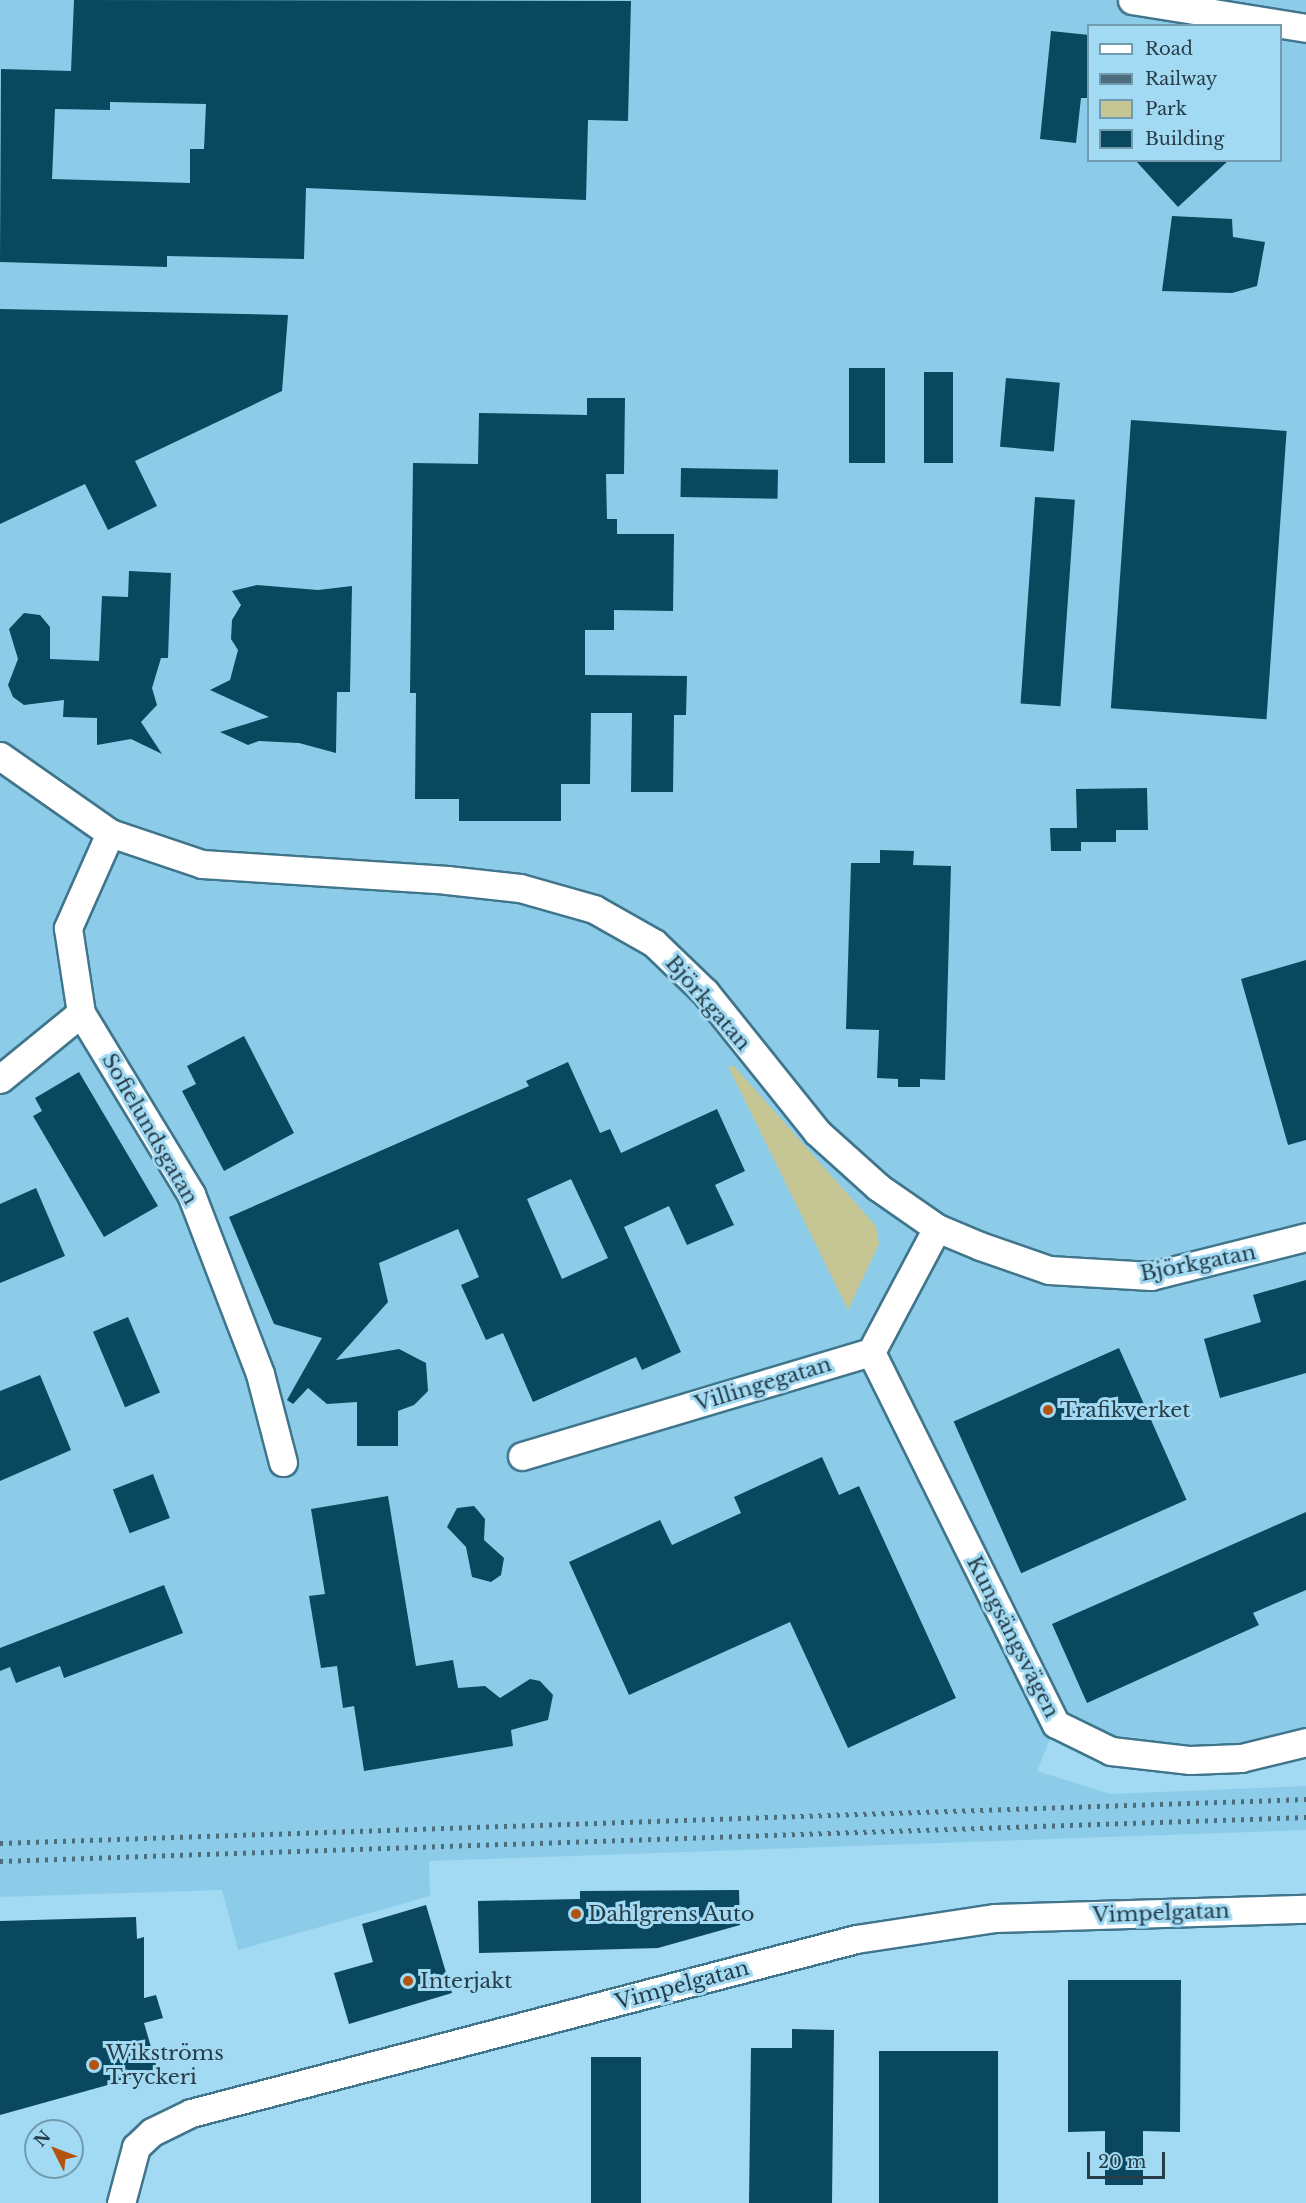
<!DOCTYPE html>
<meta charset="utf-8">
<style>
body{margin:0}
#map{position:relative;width:1306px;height:2203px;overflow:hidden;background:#a2d9f3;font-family:"Libre Baskerville",serif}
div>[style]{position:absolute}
.built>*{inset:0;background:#8dcce8}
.green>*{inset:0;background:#c5c694}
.building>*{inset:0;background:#09485e;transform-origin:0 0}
.roads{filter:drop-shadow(2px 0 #40758c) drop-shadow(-2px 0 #40758c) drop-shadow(0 2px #40758c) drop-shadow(0 -2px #40758c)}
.minor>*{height:27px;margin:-13.5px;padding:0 13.5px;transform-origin:13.5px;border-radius:13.5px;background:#fff}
.rail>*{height:4.5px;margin-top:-2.25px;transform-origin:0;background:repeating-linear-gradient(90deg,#4d6d7c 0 3px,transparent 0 9px)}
.dots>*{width:16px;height:16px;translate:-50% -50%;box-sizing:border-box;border:3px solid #a2d9f3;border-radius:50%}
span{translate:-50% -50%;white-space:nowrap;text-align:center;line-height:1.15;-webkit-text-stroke:6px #a2d9f3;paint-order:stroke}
.street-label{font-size:21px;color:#273d47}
.poi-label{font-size:21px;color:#273d47}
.left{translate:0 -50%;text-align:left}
.legend{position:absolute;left:1087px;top:24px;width:195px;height:138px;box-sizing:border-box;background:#a2d9f3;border:2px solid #719bae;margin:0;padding:8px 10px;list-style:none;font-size:18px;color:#273d47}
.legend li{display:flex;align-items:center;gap:12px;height:30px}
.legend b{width:30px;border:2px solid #719bae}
.north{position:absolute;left:24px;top:2119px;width:60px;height:60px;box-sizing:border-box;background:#a2d9f3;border:2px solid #719bae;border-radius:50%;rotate:312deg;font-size:16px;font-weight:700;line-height:24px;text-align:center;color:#273d47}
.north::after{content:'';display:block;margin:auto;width:21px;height:27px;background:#b3530e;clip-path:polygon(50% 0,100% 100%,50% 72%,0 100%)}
.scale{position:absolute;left:1087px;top:2152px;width:78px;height:27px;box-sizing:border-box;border:3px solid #273d47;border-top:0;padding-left:8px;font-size:18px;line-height:21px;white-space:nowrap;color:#273d47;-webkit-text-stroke:4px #a2d9f3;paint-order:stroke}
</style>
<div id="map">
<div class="built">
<i style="clip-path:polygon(evenodd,0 0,1306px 0,1306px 1742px,1190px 1760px,1056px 1724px,1037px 1771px,1110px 1794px,1306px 1786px,1306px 1830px,429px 1861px,430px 1896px,238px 1950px,222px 1890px,0 1897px,0 0,1088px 26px,1280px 26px,1280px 160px,1088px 160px,1088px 26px)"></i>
</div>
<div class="green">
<i style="clip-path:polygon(728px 1066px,734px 1066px,876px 1226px,879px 1244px,848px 1310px)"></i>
</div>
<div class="building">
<i style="clip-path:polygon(evenodd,74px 0,631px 1px,628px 121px,588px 120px,586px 200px,306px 188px,304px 259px,167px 256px,167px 267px,0 262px,1px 69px,71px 71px,74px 0,110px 102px,206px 104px,204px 149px,190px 149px,190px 183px,52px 179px,55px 109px,110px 110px,110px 102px)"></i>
<i style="clip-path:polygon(1051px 31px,1089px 35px,1089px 98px,1081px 98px,1076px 143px,1040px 139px)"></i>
<i style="clip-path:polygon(1135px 160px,1229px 160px,1178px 207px)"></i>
<i style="clip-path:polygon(1172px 216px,1232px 219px,1233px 237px,1265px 242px,1257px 286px,1232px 293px,1162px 291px)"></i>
<i style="clip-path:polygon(0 309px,288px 315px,282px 391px,135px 461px,157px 506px,108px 530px,85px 484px,0 524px)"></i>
<i style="left:849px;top:368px;width:36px;height:95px"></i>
<i style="left:924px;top:372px;width:29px;height:91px"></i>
<i style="left:1006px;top:378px;width:54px;height:69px;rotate:5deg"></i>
<i style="clip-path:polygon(587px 398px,625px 398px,624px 474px,606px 474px,607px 519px,617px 519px,617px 534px,674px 534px,673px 611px,614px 610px,614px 630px,585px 630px,585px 675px,687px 676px,686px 715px,674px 715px,673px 792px,631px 792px,632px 713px,591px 713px,590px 784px,561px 784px,561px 821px,459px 821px,459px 799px,415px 799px,416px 693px,410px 693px,413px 463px,478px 464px,479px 413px,587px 415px)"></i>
<i style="left:1131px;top:420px;width:156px;height:289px;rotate:4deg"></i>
<i style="left:681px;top:468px;width:97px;height:29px;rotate:1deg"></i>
<i style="left:1035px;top:497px;width:40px;height:207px;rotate:4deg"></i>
<i style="clip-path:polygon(129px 571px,171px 573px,168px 658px,161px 658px,152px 688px,157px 705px,141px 722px,162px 754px,131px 739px,97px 745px,97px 718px,63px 717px,64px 700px,24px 705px,13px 697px,8px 685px,18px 659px,9px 629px,24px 613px,40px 615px,50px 627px,50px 659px,99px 661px,102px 596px,128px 597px)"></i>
<i style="clip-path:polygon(257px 585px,318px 590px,352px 586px,350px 692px,337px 692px,336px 753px,299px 743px,259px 741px,248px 745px,220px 732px,269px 717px,210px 690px,230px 680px,238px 650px,231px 639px,232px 620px,241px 605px,232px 591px)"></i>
<i style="clip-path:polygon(1147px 788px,1148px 830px,1116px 830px,1116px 842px,1081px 842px,1081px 851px,1051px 851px,1050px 828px,1077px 828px,1076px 789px)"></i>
<i style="clip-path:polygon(880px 850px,914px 851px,913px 865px,951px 866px,945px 1080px,920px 1079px,920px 1087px,898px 1087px,898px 1079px,877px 1078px,879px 1030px,846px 1029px,851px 863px,880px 863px)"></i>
<i style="clip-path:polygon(1306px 960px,1306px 1140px,1288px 1145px,1241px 979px)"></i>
<i style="clip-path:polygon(244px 1036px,294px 1133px,224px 1171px,182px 1091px,196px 1084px,187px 1066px)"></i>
<i style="clip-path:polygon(evenodd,568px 1062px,600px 1133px,610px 1129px,621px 1153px,717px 1109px,745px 1171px,715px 1185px,734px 1225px,687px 1245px,669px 1206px,624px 1227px,681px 1352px,642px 1370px,636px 1357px,533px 1402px,503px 1333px,486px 1340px,461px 1285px,479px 1277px,458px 1229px,379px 1263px,388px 1302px,336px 1360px,399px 1349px,426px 1363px,428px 1391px,414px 1405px,398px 1411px,398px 1446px,357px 1446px,357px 1402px,327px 1404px,308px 1388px,293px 1404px,287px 1400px,322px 1338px,274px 1324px,229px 1217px,529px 1086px,526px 1081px,568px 1062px,571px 1179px,608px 1258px,562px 1279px,527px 1199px,571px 1179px)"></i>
<i style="clip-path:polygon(79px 1072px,158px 1206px,104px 1237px,33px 1116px,42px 1111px,35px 1098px)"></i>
<i style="clip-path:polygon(36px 1188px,65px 1256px,0 1283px,0 1204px)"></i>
<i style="clip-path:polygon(1306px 1280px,1306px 1373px,1220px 1398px,1204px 1339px,1261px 1322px,1253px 1295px)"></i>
<i style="left:128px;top:1317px;width:82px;height:38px;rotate:67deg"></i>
<i style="left:1119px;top:1348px;width:166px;height:181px;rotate:66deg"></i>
<i style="clip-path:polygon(40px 1375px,71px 1450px,0 1481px,0 1391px)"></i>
<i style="clip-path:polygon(822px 1457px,839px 1495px,859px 1486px,956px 1698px,848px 1748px,790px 1622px,629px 1695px,569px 1562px,660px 1520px,672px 1545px,741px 1513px,734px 1497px)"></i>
<i style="left:153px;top:1474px;width:47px;height:43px;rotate:69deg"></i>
<i style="clip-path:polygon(388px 1496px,416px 1666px,453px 1660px,458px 1688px,485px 1686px,500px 1698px,530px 1679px,540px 1681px,553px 1695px,548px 1720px,511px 1730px,513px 1746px,364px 1771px,354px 1706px,343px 1708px,337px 1666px,321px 1668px,309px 1596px,325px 1594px,311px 1509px)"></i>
<i style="clip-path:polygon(474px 1506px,485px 1519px,484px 1540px,504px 1558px,501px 1575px,491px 1582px,472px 1577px,466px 1547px,447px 1527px,457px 1508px)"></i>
<i style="clip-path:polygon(1306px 1512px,1306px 1590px,1253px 1613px,1259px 1625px,1087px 1703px,1052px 1624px)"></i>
<i style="clip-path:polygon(164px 1585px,183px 1633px,64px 1678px,60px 1666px,16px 1683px,10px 1667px,0 1671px,0 1648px)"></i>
<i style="clip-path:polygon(739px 1890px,740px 1925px,658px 1948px,479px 1953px,478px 1901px,580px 1899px,580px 1891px)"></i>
<i style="clip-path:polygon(426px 1905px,452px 1993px,349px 2024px,334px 1973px,373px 1962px,362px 1924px)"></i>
<i style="clip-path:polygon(136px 1917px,137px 1939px,144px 1937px,144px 1998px,156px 1995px,163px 2018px,144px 2023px,158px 2071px,0 2115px,0 1921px)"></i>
<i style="clip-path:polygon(1068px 1980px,1181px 1980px,1180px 2132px,1143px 2131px,1143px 2185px,1105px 2185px,1105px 2131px,1068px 2132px)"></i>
<i style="clip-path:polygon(792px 2029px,834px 2030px,832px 2203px,749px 2203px,751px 2048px,792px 2048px)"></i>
<i style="left:879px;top:2051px;width:119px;height:152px"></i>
<i style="left:591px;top:2057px;width:50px;height:146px"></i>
</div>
<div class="roads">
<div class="minor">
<i style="left:1132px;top:0;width:176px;rotate:9.1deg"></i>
<i style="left:0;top:756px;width:134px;rotate:35deg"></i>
<i style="left:110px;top:833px;width:97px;rotate:18.6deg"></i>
<i style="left:202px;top:864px;width:246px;rotate:3.7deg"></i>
<i style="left:447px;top:880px;width:73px;rotate:6.3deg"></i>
<i style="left:520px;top:888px;width:77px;rotate:15.8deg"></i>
<i style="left:594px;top:909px;width:69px;rotate:29.5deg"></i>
<i style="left:654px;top:943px;width:71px;rotate:43.9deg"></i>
<i style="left:705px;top:992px;width:179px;rotate:51.3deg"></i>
<i style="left:817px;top:1132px;width:82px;rotate:42deg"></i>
<i style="left:878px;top:1187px;width:72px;rotate:34.8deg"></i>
<i style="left:937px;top:1228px;width:47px;rotate:22.7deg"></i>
<i style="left:980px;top:1246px;width:73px;rotate:19.2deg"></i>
<i style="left:1049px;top:1270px;width:102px;rotate:3.4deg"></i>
<i style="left:1151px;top:1276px;width:160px;rotate:-14.1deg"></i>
<i style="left:110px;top:833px;width:104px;rotate:113.9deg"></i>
<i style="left:68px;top:928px;width:86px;rotate:81.3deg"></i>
<i style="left:81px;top:1013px;width:212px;rotate:58.7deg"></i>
<i style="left:191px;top:1194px;width:193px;rotate:69deg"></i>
<i style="left:260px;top:1374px;width:91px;rotate:75.4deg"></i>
<i style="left:0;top:1079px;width:104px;rotate:-39.2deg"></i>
<i style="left:871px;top:1352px;width:415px;rotate:63.6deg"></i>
<i style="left:1056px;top:1724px;width:61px;rotate:26.1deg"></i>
<i style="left:1111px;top:1751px;width:80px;rotate:6.5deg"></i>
<i style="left:1190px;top:1760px;width:51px;rotate:-2.2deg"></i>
<i style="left:1241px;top:1758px;width:67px;rotate:-13.8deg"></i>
<i style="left:522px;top:1456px;width:364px;rotate:-16.6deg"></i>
<i style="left:871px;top:1352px;width:140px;rotate:-62deg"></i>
<i style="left:121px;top:2203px;width:58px;rotate:-75deg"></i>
<i style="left:136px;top:2147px;width:22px;rotate:-43deg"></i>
<i style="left:152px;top:2132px;width:43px;rotate:-26deg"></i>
<i style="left:191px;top:2113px;width:687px;rotate:-14.66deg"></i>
<i style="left:856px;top:1939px;width:141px;rotate:-8.6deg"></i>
<i style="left:995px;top:1918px;width:311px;rotate:-1.7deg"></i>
</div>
</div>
<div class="rail">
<i style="left:0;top:1843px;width:1307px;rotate:-1.93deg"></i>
<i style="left:0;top:1861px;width:1307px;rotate:-1.93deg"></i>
</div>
<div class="dots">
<i style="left:1048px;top:1410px;background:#b3530e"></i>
<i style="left:576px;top:1914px;background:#b3530e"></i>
<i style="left:408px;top:1981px;background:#b3530e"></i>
<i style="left:94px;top:2065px;background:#b3530e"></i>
</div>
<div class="street-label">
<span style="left:708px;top:1003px;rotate:49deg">Björkgatan</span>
<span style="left:150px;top:1129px;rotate:60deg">Sofielundsgatan</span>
<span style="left:1198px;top:1263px;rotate:-11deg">Björkgatan</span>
<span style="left:763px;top:1384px;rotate:-17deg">Villingegatan</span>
<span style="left:1013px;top:1637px;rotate:63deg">Kungsängsvägen</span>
<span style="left:1161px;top:1913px;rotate:-2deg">Vimpelgatan</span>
<span style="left:682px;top:1985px;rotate:-15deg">Vimpelgatan</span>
</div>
<div class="poi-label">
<span class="left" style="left:1060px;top:1410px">Trafikverket</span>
<span class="left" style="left:588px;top:1914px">Dahlgrens Auto</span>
<span class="left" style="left:420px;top:1981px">Interjakt</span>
<span class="left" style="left:106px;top:2065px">Wikströms<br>Tryckeri</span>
</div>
<ul class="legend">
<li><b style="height:8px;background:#fff"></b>Road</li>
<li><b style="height:8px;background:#4d6d7c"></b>Railway</li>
<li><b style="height:16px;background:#c5c694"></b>Park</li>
<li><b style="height:16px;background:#09485e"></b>Building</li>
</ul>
<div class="north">N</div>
<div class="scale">20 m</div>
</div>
